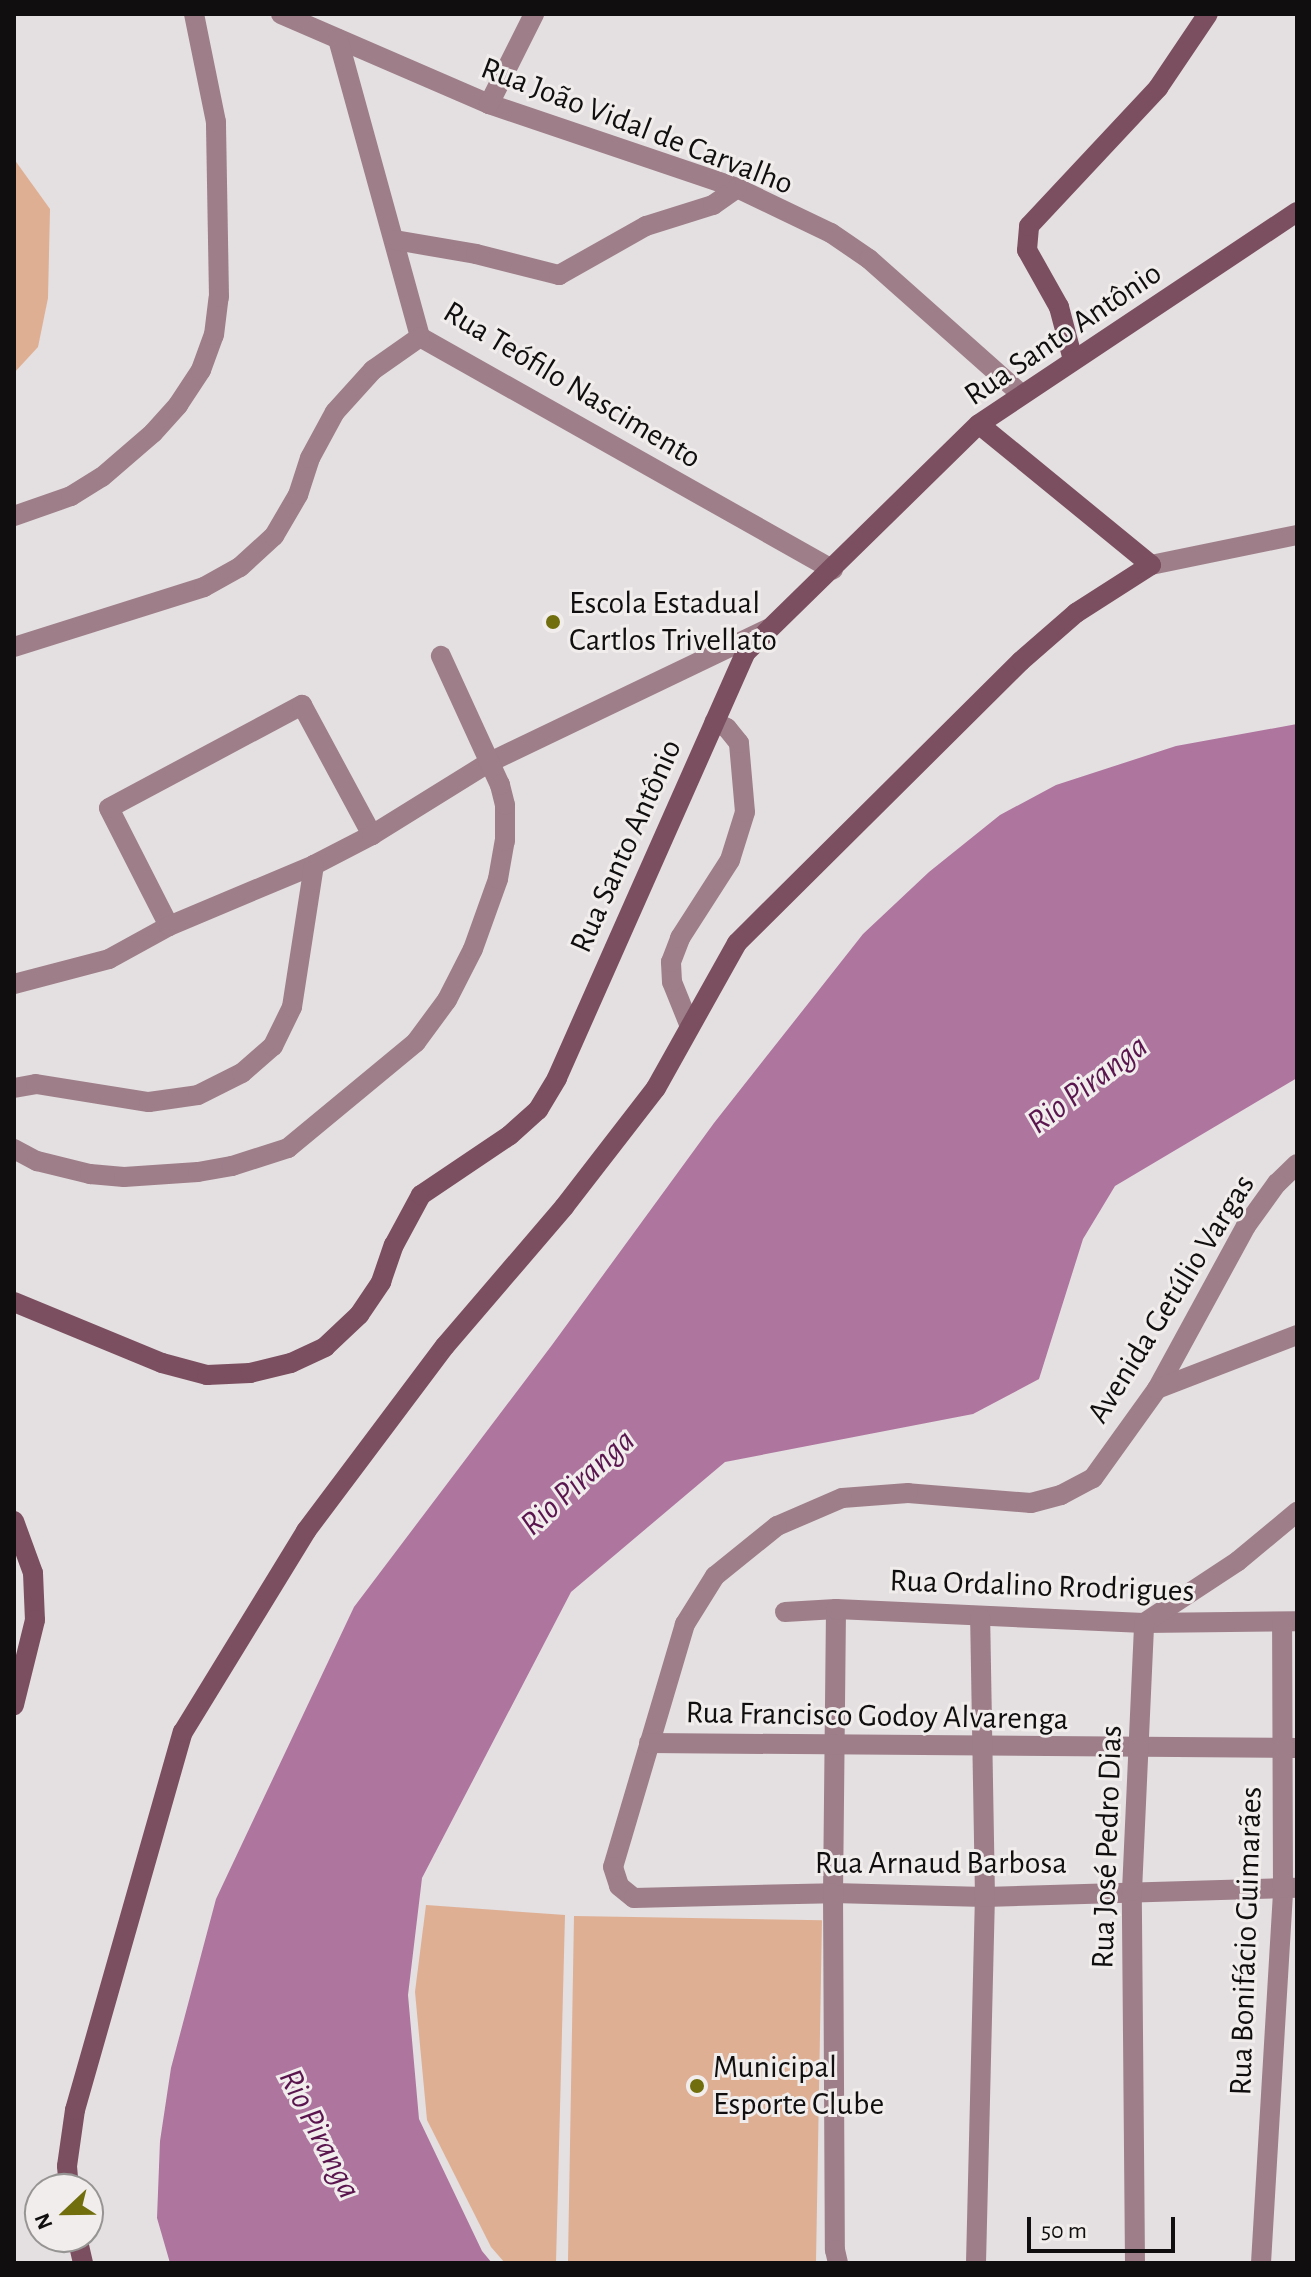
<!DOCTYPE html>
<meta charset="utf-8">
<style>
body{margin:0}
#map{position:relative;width:1311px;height:2277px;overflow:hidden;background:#e4dfe0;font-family:"Alegreya Sans",sans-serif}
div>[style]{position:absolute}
.green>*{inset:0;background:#deaf93;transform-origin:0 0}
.water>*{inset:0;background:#ae759f}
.minor>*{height:20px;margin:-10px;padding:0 10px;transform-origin:10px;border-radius:10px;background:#9d7e89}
.secondary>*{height:20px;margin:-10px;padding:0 10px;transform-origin:10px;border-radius:10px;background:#7b4f60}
.dots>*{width:22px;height:22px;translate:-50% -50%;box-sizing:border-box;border:4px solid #f1eded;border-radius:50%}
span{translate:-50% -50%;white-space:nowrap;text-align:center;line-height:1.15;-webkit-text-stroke:6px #f1eded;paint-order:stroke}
.street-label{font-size:32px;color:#100e0e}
.poi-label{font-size:32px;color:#100e0e}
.left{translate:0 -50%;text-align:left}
.water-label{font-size:34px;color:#5b154e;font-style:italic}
.frame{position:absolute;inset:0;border:16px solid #100e0e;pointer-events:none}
.north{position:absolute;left:24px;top:2173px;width:80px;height:80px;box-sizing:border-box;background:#f1eded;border:2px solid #979494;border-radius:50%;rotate:248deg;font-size:22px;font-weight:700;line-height:32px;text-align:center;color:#100e0e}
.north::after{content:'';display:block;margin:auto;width:28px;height:36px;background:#716e0d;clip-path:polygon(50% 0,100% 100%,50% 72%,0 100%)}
.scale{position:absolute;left:1027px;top:2217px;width:148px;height:36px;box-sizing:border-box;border:4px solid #100e0e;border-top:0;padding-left:10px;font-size:24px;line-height:28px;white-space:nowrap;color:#100e0e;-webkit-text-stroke:6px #f1eded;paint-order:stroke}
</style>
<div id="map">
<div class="green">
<i style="clip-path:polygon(14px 159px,50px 209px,48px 298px,38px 347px,14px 373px)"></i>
<i style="clip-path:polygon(426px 1905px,565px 1915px,556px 2263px,505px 2263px,491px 2247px,427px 2120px,415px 1992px)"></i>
<i style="left:574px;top:1916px;width:248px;height:347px;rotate:1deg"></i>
</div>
<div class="water">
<i style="clip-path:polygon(1297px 724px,1297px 1078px,1115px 1186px,1083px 1239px,1039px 1379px,973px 1414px,725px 1462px,571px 1592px,422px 1878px,408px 1995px,419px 2119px,482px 2251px,492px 2263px,170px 2263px,157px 2218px,160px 2141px,171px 2068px,216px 1899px,354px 1607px,552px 1345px,714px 1123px,863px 934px,929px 872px,1000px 815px,1056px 785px,1176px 746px)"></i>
</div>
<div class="minor">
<i style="left:281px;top:14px;width:227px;rotate:23.4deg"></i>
<i style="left:489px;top:104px;width:262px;rotate:18.7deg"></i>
<i style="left:737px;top:188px;width:104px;rotate:25.6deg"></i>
<i style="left:831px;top:233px;width:46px;rotate:34.4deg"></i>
<i style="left:869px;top:259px;width:203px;rotate:41.6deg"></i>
<i style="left:338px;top:39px;width:309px;rotate:74.6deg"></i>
<i style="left:420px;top:337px;width:474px;rotate:29.4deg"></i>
<i style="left:489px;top:104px;width:101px;rotate:-63.4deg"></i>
<i style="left:395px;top:240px;width:82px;rotate:9.8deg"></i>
<i style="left:476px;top:254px;width:86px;rotate:14.2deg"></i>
<i style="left:559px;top:275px;width:100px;rotate:-29.4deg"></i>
<i style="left:646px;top:226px;width:70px;rotate:-17.4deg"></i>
<i style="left:713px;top:205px;width:29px;rotate:-35deg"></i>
<i style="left:14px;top:516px;width:60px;rotate:-19.3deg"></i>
<i style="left:71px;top:496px;width:36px;rotate:-32deg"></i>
<i style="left:102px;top:477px;width:67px;rotate:-40.8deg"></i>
<i style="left:153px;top:433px;width:38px;rotate:-48deg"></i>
<i style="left:178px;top:405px;width:42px;rotate:-56.7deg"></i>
<i style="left:201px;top:370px;width:37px;rotate:-70deg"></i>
<i style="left:214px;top:335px;width:38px;rotate:-83deg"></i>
<i style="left:219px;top:297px;width:175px;rotate:-91deg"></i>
<i style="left:216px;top:122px;width:110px;rotate:-101.5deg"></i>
<i style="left:1151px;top:565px;width:149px;rotate:-11.6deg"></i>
<i style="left:14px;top:647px;width:199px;rotate:-17.5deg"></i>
<i style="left:204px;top:587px;width:41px;rotate:-29.1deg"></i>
<i style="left:240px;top:567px;width:46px;rotate:-42.4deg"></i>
<i style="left:274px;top:536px;width:48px;rotate:-59.7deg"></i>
<i style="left:298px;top:495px;width:39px;rotate:-72deg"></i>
<i style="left:310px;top:458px;width:52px;rotate:-61.5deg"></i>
<i style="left:335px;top:412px;width:57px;rotate:-47.9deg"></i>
<i style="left:373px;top:370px;width:57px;rotate:-35.1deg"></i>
<i style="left:169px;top:926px;width:132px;rotate:-117deg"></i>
<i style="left:109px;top:808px;width:219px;rotate:-28.1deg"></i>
<i style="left:302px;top:705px;width:148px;rotate:61.7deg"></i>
<i style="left:14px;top:984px;width:98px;rotate:-14.7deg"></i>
<i style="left:109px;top:959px;width:68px;rotate:-28.8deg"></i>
<i style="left:169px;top:926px;width:157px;rotate:-22.8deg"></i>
<i style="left:314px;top:865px;width:65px;rotate:-27.3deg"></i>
<i style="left:372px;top:835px;width:137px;rotate:-31.8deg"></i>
<i style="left:488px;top:763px;width:310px;rotate:-25.6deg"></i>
<i style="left:689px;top:1024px;width:45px;rotate:-112deg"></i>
<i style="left:672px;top:982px;width:20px;rotate:-93deg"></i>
<i style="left:671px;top:962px;width:26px;rotate:-69deg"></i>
<i style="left:680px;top:938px;width:93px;rotate:-57.3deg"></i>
<i style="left:730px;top:860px;width:50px;rotate:-72.6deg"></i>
<i style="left:745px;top:812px;width:69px;rotate:-95deg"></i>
<i style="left:739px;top:743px;width:19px;rotate:-129deg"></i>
<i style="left:727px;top:728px;width:14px;rotate:-155deg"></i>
<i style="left:14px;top:1088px;width:22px;rotate:-10deg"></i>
<i style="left:36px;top:1084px;width:114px;rotate:9.1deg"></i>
<i style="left:149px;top:1102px;width:49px;rotate:-8.1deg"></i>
<i style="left:198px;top:1095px;width:49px;rotate:-26.6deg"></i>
<i style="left:242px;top:1073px;width:41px;rotate:-41.1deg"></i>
<i style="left:273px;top:1046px;width:43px;rotate:-64deg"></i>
<i style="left:292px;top:1007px;width:144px;rotate:-81.2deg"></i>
<i style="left:14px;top:1149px;width:26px;rotate:28deg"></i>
<i style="left:37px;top:1161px;width:55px;rotate:13.8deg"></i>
<i style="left:90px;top:1174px;width:34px;rotate:5deg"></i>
<i style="left:124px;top:1177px;width:74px;rotate:-3.9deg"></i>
<i style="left:198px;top:1172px;width:35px;rotate:-10deg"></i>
<i style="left:232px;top:1166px;width:59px;rotate:-17.8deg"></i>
<i style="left:288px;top:1148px;width:166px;rotate:-39.6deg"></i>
<i style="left:416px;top:1042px;width:52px;rotate:-53.6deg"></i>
<i style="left:447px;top:1000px;width:57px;rotate:-63deg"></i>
<i style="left:473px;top:949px;width:74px;rotate:-70.3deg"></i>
<i style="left:498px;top:879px;width:39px;rotate:-80deg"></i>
<i style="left:505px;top:841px;width:36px;rotate:-90deg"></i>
<i style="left:505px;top:805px;width:21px;rotate:-104deg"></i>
<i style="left:500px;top:785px;width:142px;rotate:-114.6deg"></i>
<i style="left:1297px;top:1164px;width:28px;rotate:136deg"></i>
<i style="left:1277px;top:1183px;width:53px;rotate:125.8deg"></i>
<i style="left:1246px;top:1226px;width:186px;rotate:118.6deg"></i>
<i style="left:1157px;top:1389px;width:110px;rotate:125.7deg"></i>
<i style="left:1093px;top:1478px;width:36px;rotate:152deg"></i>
<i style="left:1061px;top:1495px;width:31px;rotate:165deg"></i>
<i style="left:1031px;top:1503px;width:123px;rotate:-175.4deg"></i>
<i style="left:908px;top:1493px;width:66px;rotate:175.7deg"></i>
<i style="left:842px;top:1498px;width:71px;rotate:156.7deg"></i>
<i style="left:777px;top:1526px;width:80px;rotate:141.1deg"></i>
<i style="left:715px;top:1576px;width:57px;rotate:122deg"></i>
<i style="left:685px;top:1624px;width:253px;rotate:106.5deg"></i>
<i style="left:613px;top:1867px;width:20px;rotate:72deg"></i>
<i style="left:619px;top:1886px;width:19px;rotate:39deg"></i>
<i style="left:634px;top:1898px;width:199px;rotate:-1.4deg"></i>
<i style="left:833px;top:1893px;width:152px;rotate:1.5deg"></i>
<i style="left:985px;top:1897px;width:312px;rotate:-1.7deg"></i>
<i style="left:1157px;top:1389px;width:150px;rotate:-21.1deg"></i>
<i style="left:836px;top:1609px;width:284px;rotate:90.6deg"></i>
<i style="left:833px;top:1893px;width:357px;rotate:89.7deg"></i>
<i style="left:835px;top:2250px;width:13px;rotate:77deg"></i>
<i style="left:785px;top:1612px;width:51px;rotate:-3.4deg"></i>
<i style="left:836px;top:1609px;width:308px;rotate:2.6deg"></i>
<i style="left:1144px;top:1623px;width:153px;rotate:-0.7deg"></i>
<i style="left:1144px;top:1623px;width:113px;rotate:-33.4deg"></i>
<i style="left:1238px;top:1561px;width:77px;rotate:-39.7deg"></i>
<i style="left:649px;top:1743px;width:648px;rotate:0.44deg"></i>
<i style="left:976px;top:2263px;width:366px;rotate:-88.6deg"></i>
<i style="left:985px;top:1897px;width:279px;rotate:-91deg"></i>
<i style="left:1135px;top:2263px;width:372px;rotate:-90.5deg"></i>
<i style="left:1132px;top:1891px;width:268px;rotate:-87.4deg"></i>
<i style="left:1261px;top:2263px;width:376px;rotate:-86.6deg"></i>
<i style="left:1283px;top:1888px;width:266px;rotate:-90.2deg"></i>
</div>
<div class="secondary">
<i style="left:1073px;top:360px;width:55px;rotate:-104.8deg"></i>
<i style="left:1059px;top:307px;width:65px;rotate:-119.3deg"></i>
<i style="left:1027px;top:250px;width:24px;rotate:-85deg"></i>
<i style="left:1029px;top:226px;width:189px;rotate:-46.9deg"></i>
<i style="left:1158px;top:88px;width:89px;rotate:-56deg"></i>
<i style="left:14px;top:1302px;width:160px;rotate:22.4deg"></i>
<i style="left:162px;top:1363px;width:47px;rotate:14.9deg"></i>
<i style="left:207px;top:1375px;width:43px;rotate:-2.7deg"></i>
<i style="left:250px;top:1373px;width:42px;rotate:-13.7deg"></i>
<i style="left:291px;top:1363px;width:38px;rotate:-25deg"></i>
<i style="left:325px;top:1347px;width:47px;rotate:-43.3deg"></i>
<i style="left:359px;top:1315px;width:40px;rotate:-56deg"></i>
<i style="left:381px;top:1282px;width:39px;rotate:-71deg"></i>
<i style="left:394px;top:1245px;width:57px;rotate:-61.6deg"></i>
<i style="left:421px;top:1195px;width:107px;rotate:-34deg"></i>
<i style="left:510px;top:1135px;width:38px;rotate:-42deg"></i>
<i style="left:538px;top:1110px;width:37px;rotate:-59deg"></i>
<i style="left:557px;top:1078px;width:465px;rotate:-66.1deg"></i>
<i style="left:745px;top:653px;width:327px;rotate:-44.4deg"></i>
<i style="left:979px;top:424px;width:382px;rotate:-33.7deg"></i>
<i style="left:14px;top:1521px;width:55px;rotate:69.9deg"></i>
<i style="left:33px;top:1573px;width:47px;rotate:87.6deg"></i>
<i style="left:35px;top:1620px;width:88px;rotate:103.9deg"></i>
<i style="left:69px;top:2189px;width:23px;rotate:-95deg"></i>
<i style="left:67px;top:2166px;width:57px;rotate:-81.9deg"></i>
<i style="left:75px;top:2110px;width:393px;rotate:-74.1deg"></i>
<i style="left:183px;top:1732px;width:236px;rotate:-58.5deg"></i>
<i style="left:306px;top:1531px;width:231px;rotate:-53.1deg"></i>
<i style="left:445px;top:1346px;width:183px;rotate:-49.4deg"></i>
<i style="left:564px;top:1207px;width:150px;rotate:-52.3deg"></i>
<i style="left:656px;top:1088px;width:166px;rotate:-60.8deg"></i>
<i style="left:737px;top:943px;width:400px;rotate:-44.8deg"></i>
<i style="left:1021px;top:661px;width:73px;rotate:-41.1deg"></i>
<i style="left:1076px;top:613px;width:89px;rotate:-32.6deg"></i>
<i style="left:1151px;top:565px;width:222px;rotate:-140.7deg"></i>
<i style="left:77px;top:2237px;width:27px;rotate:77deg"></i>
</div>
<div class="dots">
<i style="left:553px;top:622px;background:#716e0d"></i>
<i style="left:697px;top:2086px;background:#716e0d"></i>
</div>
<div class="street-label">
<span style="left:637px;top:126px;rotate:21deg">Rua João Vidal de Carvalho</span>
<span style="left:1063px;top:334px;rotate:-34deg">Rua Santo Antônio</span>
<span style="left:572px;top:385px;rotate:31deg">Rua Teófilo Nascimento</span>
<span style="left:626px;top:846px;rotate:-66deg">Rua Santo Antônio</span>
<span style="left:1171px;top:1299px;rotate:-58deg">Avenida Getúlio Vargas</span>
<span style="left:1042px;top:1586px;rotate:2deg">Rua Ordalino Rrodrigues</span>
<span style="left:877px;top:1716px;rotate:1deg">Rua Francisco Godoy Alvarenga</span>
<span style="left:1107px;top:1847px;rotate:-88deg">Rua José Pedro Dias</span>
<span style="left:941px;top:1863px">Rua Arnaud Barbosa</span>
<span style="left:1246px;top:1941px;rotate:-88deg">Rua Bonifácio Guimarães</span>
</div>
<div class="poi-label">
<span class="left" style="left:569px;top:622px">Escola Estadual<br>Cartlos Trivellato</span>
<span class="left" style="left:713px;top:2086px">Municipal<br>Esporte Clube</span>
</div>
<div class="water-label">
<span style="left:1088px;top:1085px;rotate:-37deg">Rio Piranga</span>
<span style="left:578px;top:1483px;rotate:-42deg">Rio Piranga</span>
<span style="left:319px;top:2134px;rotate:63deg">Rio Piranga</span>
</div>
<div class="frame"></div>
<div class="north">N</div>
<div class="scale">50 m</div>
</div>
